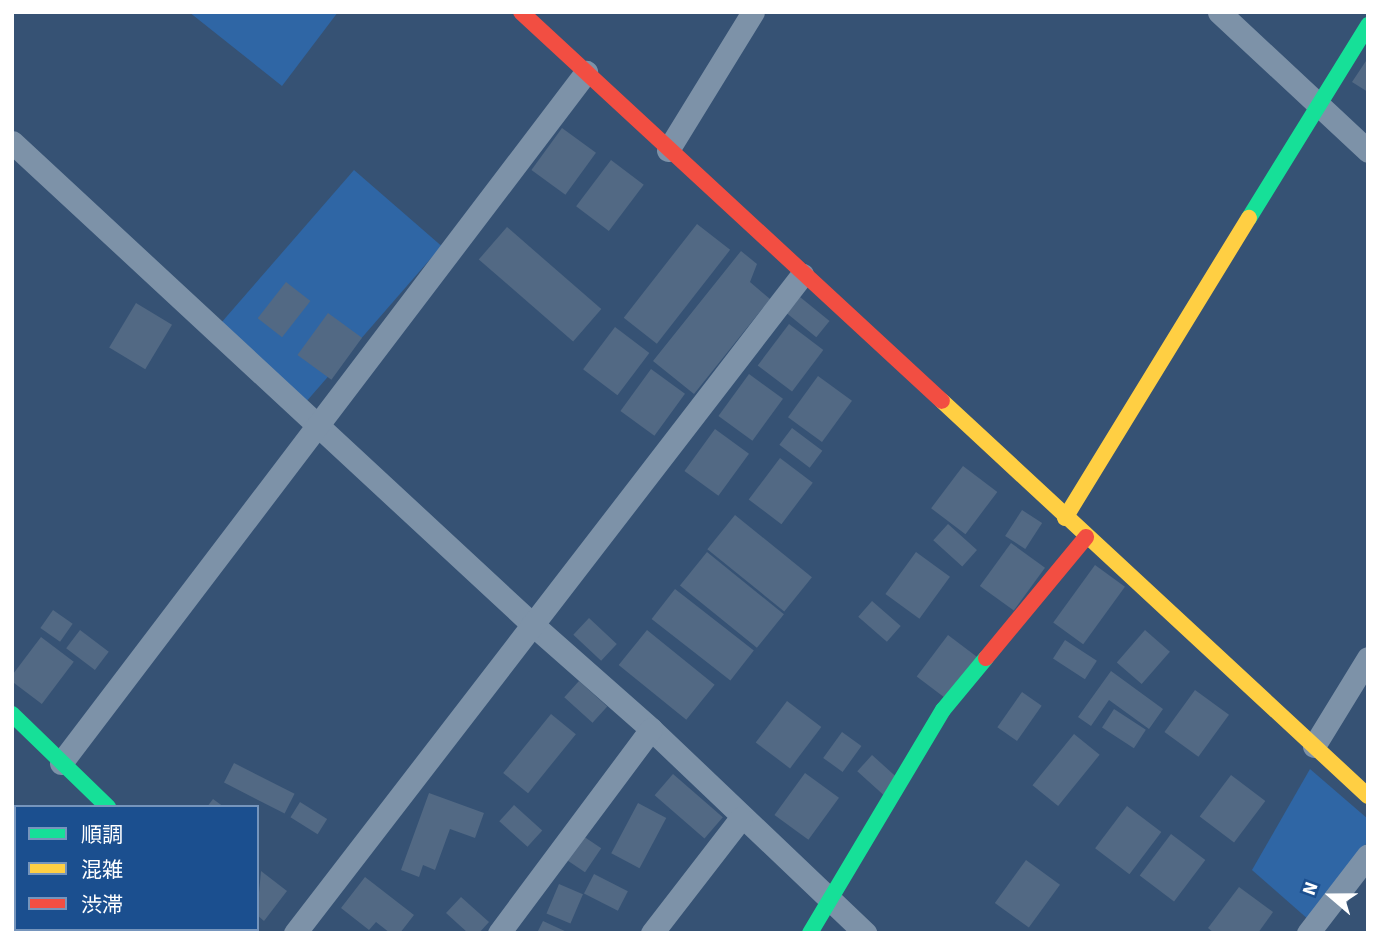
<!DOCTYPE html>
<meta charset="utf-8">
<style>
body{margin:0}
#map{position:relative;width:1380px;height:945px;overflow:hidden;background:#365274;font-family:"Source Sans 3","Noto Sans JP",sans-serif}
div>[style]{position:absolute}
.green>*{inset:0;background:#2f66a5;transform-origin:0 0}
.building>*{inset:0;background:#526984;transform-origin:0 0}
.street>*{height:23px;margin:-11.5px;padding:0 11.5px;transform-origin:11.5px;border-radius:11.5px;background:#7d92a8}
.fast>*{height:16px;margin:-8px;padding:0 8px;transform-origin:8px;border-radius:8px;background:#16e098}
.slow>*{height:16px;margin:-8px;padding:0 8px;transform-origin:8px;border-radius:8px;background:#ffcf43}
.jam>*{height:16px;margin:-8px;padding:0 8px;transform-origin:8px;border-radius:8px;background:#f24e42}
span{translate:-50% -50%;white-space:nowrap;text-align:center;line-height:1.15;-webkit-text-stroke:6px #1b4f8f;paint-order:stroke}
.frame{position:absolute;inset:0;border:14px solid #fff;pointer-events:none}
.legend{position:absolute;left:14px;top:805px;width:245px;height:126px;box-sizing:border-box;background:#1b4f8f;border:2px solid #7695bc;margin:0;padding:9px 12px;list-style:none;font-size:21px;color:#fff}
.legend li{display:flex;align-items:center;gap:14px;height:35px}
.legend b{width:35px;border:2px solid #7695bc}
.north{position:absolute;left:1296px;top:861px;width:70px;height:70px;-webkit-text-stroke:5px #1b4f8f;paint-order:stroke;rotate:290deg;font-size:19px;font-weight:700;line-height:28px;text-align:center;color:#fff}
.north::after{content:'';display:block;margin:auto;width:24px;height:32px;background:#fff;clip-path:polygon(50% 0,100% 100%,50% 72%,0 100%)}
</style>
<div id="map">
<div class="green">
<i style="clip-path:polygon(189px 12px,338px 12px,282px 86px)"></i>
<i style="left:354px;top:170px;width:116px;height:212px;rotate:41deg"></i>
<i style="clip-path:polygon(1310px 769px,1368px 819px,1368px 841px,1309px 920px,1252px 870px)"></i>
</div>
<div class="building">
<i style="clip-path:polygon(1368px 58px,1368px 92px,1352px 82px)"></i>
<i style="left:562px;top:128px;width:42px;height:52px;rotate:36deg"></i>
<i style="left:611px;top:160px;width:41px;height:58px;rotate:37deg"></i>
<i style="left:697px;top:224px;width:42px;height:119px;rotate:38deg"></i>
<i style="left:507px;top:227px;width:125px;height:43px;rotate:41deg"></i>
<i style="clip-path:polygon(741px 251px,757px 264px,750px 282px,770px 299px,694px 394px,653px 361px)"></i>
<i style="left:286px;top:282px;width:31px;height:46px;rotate:38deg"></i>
<i style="left:800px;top:297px;width:38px;height:21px;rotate:39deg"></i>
<i style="left:136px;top:303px;width:42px;height:52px;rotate:31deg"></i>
<i style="left:328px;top:313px;width:42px;height:52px;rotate:36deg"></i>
<i style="left:789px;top:324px;width:43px;height:52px;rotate:37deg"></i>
<i style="left:615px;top:327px;width:43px;height:53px;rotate:37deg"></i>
<i style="left:651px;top:369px;width:42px;height:52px;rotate:36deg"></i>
<i style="left:749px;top:374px;width:42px;height:52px;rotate:36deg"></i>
<i style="left:818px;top:376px;width:42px;height:51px;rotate:36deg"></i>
<i style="left:792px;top:428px;width:38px;height:21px;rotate:37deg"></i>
<i style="left:715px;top:429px;width:42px;height:52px;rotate:36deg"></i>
<i style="left:780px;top:458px;width:41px;height:52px;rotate:37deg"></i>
<i style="left:963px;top:466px;width:43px;height:53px;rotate:37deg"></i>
<i style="left:1022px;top:510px;width:24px;height:31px;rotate:33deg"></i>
<i style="left:735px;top:515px;width:99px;height:44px;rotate:39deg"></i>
<i style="left:948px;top:524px;width:39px;height:22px;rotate:42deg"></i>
<i style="left:1011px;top:543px;width:42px;height:53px;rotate:36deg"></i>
<i style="left:707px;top:552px;width:99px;height:43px;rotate:39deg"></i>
<i style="left:916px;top:552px;width:42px;height:52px;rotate:36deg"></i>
<i style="left:1095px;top:565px;width:37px;height:71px;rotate:36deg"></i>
<i style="left:675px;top:589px;width:100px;height:38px;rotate:38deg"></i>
<i style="left:872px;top:601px;width:38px;height:21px;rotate:41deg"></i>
<i style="left:53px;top:610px;width:24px;height:22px;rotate:35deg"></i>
<i style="left:589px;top:618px;width:38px;height:23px;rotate:43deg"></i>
<i style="left:80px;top:630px;width:36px;height:23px;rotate:37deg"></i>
<i style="left:647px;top:630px;width:87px;height:45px;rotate:39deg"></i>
<i style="left:1145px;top:630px;width:33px;height:43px;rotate:41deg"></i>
<i style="left:948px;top:635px;width:41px;height:52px;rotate:37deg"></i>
<i style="left:41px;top:637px;width:41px;height:53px;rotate:37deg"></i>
<i style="left:1065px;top:640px;width:38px;height:22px;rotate:33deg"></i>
<i style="clip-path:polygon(1111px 671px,1163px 709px,1149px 729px,1109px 700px,1091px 726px,1078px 717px)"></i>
<i style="left:579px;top:681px;width:38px;height:22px;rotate:42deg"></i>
<i style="left:1195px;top:690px;width:42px;height:52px;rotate:36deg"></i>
<i style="left:1022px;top:692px;width:24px;height:43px;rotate:35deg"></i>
<i style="left:787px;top:701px;width:43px;height:52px;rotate:37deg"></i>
<i style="left:1114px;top:709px;width:38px;height:22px;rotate:33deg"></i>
<i style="left:551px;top:714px;width:32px;height:76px;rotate:39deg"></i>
<i style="left:842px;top:732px;width:24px;height:32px;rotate:36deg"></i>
<i style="left:1074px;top:734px;width:33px;height:66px;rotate:39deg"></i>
<i style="left:872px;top:755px;width:38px;height:22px;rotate:42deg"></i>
<i style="left:234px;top:763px;width:68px;height:22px;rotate:27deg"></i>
<i style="left:805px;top:773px;width:42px;height:52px;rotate:36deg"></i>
<i style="left:673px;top:774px;width:66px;height:28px;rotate:41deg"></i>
<i style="left:1231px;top:775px;width:43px;height:52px;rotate:37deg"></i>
<i style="clip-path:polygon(429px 793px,484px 813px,475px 838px,450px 829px,435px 870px,423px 865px,419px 877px,401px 870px)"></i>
<i style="clip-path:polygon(213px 799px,224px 807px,207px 807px)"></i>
<i style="left:300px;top:802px;width:32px;height:18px;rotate:32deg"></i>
<i style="left:638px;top:803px;width:32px;height:57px;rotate:28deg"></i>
<i style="left:514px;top:805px;width:38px;height:22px;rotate:42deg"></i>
<i style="left:1127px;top:806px;width:43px;height:53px;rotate:37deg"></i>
<i style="left:1171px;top:834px;width:43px;height:52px;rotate:37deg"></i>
<i style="left:583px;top:836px;width:22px;height:29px;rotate:34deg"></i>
<i style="left:1026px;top:860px;width:42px;height:53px;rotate:36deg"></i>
<i style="clip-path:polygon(261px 871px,287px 891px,264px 921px,257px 915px)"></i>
<i style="left:594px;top:874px;width:38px;height:22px;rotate:27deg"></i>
<i style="clip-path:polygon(365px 877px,414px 915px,400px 933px,390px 933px,376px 922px,369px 930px,341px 908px)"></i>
<i style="left:559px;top:884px;width:26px;height:32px;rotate:23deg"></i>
<i style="clip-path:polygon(1239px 887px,1273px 912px,1258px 933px,1214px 933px,1208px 928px)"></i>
<i style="clip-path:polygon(461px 897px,489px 922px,479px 933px,468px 933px,446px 913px)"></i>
<i style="clip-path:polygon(543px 921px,569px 933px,537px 933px)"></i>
<i style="clip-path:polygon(160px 929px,187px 929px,192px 933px,158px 933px)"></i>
</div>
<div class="street">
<i style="left:1219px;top:12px;width:204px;rotate:43deg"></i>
<i style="left:12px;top:142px;width:709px;rotate:42.83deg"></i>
<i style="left:532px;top:624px;width:159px;rotate:41.4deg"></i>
<i style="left:651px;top:729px;width:296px;rotate:43.6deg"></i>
<i style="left:668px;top:150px;width:162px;rotate:-58.4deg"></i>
<i style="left:1314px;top:746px;width:103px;rotate:-58.5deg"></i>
<i style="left:61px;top:763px;width:868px;rotate:-52.77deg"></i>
<i style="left:295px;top:933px;width:831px;rotate:-52.39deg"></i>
<i style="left:499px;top:933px;width:254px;rotate:-53.3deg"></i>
<i style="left:652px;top:933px;width:145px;rotate:-52.3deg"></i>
<i style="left:1308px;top:933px;width:98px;rotate:-52.4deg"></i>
</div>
<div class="fast">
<i style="left:1249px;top:218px;width:227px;rotate:-58.3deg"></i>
<i style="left:12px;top:714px;width:134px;rotate:44.1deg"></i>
<i style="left:239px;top:929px;width:5px;rotate:53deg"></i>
<i style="left:810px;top:933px;width:260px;rotate:-59.2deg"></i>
<i style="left:943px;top:710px;width:67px;rotate:-50.4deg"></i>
</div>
<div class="slow">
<i style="left:942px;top:401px;width:581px;rotate:42.84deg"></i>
<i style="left:1065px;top:518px;width:352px;rotate:-58.5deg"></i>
</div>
<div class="jam">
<i style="left:521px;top:12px;width:573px;rotate:42.74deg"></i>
<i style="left:986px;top:658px;width:157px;rotate:-50.4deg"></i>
</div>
<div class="frame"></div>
<ul class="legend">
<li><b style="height:9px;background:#16e098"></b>順調</li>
<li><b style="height:9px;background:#ffcf43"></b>混雑</li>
<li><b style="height:9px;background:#f24e42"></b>渋滞</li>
</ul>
<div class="north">N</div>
</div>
